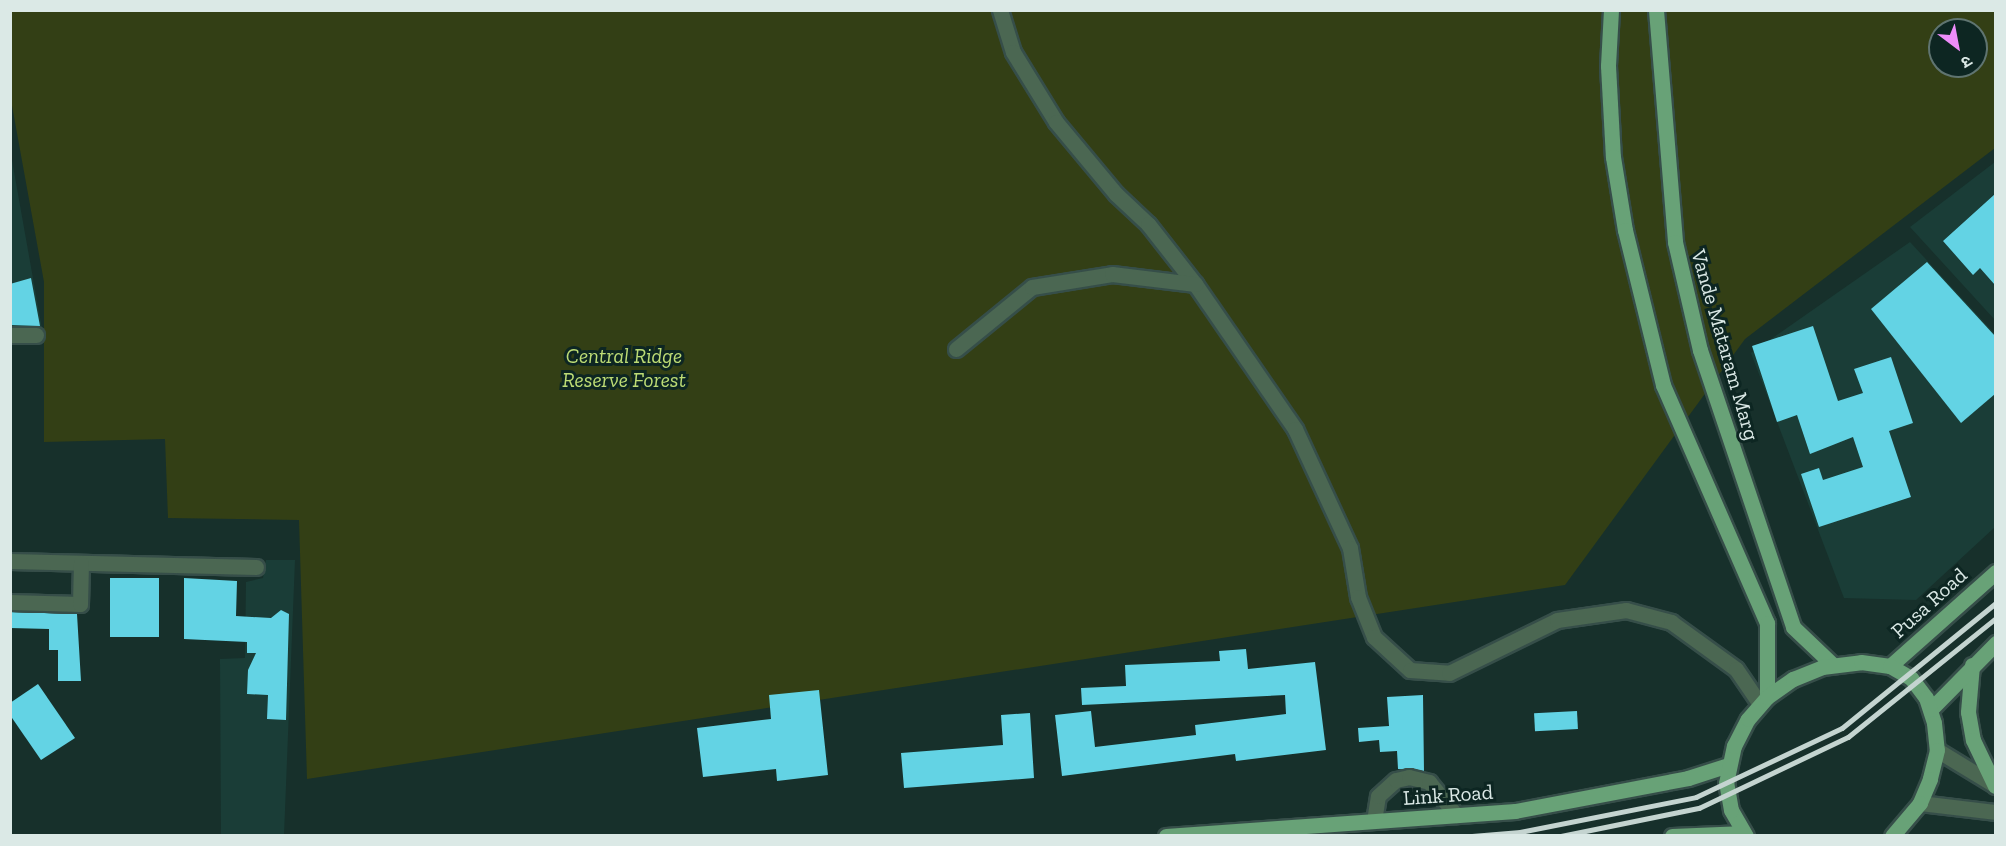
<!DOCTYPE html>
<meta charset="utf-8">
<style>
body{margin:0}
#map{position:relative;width:2006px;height:846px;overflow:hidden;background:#17302b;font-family:"Zilla Slab","Noto Sans Devanagari",serif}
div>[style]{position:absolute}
.built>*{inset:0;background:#1a3d37}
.green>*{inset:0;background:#333f15}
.building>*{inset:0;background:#63d3e4;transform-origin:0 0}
.roads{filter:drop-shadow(2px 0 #364e49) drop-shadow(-2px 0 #364e49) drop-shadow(0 2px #364e49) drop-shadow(0 -2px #364e49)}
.minor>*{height:15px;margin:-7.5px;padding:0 7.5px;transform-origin:7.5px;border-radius:7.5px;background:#4b6752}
.major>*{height:15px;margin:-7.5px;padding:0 7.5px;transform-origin:7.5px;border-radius:7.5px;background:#68a277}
.rail>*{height:4.5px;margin:-2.25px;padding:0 2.25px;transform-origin:2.25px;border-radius:2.25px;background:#c4d4d0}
span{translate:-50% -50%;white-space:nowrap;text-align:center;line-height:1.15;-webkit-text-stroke:6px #0d2622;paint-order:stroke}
.street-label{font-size:21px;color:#dbe9e6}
.park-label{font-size:21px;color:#bddc75;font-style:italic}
.frame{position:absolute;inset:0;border:12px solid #dbe9e6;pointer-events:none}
.north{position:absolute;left:1928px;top:18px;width:60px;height:60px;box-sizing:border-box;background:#0d2622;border:2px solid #5f7470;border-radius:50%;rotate:148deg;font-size:16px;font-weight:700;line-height:24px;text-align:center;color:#dbe9e6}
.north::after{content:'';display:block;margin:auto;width:21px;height:27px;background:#ed8cf9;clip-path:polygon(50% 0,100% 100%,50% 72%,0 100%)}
</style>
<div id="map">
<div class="built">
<i style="clip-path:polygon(10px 149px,42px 329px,35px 342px,11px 341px)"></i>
<i style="clip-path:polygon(1995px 162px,1995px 320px,1910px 227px)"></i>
<i style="clip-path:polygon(1910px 242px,1995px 334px,1995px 527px,1916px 600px,1844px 598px,1751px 353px)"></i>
<i style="clip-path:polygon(266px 560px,295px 560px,284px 835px,221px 835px,220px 659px,245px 658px,246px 582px,263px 578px)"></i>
</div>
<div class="green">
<i style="clip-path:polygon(evenodd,10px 11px,1995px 11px,1995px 148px,1745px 339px,1565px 585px,307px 779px,299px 520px,168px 518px,165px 439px,44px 442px,44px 282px,11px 100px,10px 11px,1940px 30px,1976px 30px,1976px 66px,1940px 66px,1940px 30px)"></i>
</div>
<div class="building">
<i style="clip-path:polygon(1995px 194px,1995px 285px,1980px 268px,1973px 275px,1943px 241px)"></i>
<i style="clip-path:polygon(1927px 262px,1995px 336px,1995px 394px,1961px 423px,1871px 309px)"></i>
<i style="clip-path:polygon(31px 278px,40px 326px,10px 325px,10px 284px)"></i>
<i style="clip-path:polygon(1813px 326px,1838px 401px,1863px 393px,1854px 369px,1891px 357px,1913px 423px,1889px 431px,1911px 497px,1819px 527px,1801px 474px,1819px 468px,1823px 480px,1863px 467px,1853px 437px,1810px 454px,1797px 415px,1777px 422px,1752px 346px)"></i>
<i style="left:110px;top:578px;width:49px;height:59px"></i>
<i style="clip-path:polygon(184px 578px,237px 581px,236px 616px,271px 618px,281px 610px,289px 614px,286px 720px,267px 719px,268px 695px,247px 694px,248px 670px,256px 653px,247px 653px,247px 642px,184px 639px)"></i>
<i style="clip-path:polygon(10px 612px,77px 614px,81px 681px,58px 681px,58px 650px,49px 650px,49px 629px,10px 628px)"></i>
<i style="clip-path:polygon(1246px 649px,1248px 669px,1315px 662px,1326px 750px,1236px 761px,1235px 754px,1062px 776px,1055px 715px,1091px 711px,1095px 747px,1196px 735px,1195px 725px,1286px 714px,1285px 695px,1082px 705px,1081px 688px,1126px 686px,1125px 665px,1220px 661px,1219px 651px)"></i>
<i style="clip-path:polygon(38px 684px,75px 738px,41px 760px,10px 715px,10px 703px)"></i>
<i style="clip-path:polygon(819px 690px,828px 775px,777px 781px,776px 769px,703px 777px,697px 728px,771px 719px,769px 695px)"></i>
<i style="clip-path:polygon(1423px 695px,1424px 771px,1398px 769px,1397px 751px,1380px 752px,1379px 740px,1359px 742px,1358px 728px,1389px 726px,1387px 697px)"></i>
<i style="left:1577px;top:711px;width:18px;height:43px;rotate:87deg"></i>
<i style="clip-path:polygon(1030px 713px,1034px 778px,904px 788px,901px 753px,1003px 745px,1001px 715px)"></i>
</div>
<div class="roads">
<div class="minor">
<i style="left:1000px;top:10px;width:44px;rotate:72.8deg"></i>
<i style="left:1013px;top:52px;width:82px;rotate:58.4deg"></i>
<i style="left:1056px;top:122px;width:94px;rotate:50.2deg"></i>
<i style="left:1116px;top:194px;width:44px;rotate:43.2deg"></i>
<i style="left:1148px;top:224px;width:76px;rotate:51.9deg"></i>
<i style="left:1195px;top:284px;width:176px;rotate:55.4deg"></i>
<i style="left:1295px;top:429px;width:131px;rotate:65.2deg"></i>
<i style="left:1350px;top:548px;width:50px;rotate:80.7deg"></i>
<i style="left:1358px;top:597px;width:43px;rotate:68.2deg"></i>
<i style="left:1374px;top:637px;width:49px;rotate:42.5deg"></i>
<i style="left:1410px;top:670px;width:39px;rotate:4deg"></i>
<i style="left:1449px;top:673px;width:120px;rotate:-26.1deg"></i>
<i style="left:1557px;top:620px;width:70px;rotate:-8.2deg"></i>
<i style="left:1626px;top:610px;width:47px;rotate:14.9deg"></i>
<i style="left:1671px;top:622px;width:80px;rotate:35.9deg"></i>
<i style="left:1736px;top:669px;width:42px;rotate:55.6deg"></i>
<i style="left:10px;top:335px;width:26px"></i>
<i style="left:956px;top:349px;width:98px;rotate:-39.2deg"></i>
<i style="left:1032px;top:287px;width:81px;rotate:-9.2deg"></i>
<i style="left:1112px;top:274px;width:84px;rotate:6.9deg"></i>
<i style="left:10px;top:561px;width:246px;rotate:1.4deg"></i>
<i style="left:10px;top:602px;width:70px;rotate:1.6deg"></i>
<i style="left:80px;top:604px;width:41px;rotate:-88.6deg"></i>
<i style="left:1937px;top:750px;width:69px;rotate:31.4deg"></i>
<i style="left:1920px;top:803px;width:77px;rotate:6.8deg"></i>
<i style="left:1374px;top:821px;width:25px;rotate:-81deg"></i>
<i style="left:1378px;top:796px;width:24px;rotate:-42deg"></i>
<i style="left:1396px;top:780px;width:13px;rotate:-13deg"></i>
<i style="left:1409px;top:777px;width:21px;rotate:14deg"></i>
<i style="left:1429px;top:782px;width:43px;rotate:50.7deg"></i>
</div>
<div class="major">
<i style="left:1611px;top:10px;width:56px;rotate:93.1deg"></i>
<i style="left:1608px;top:66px;width:91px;rotate:86.9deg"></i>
<i style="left:1613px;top:157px;width:74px;rotate:80.7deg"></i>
<i style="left:1625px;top:230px;width:160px;rotate:76.2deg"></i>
<i style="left:1663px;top:385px;width:260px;rotate:66.4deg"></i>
<i style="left:1767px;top:623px;width:74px;rotate:90deg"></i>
<i style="left:1656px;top:10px;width:233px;rotate:85.3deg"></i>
<i style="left:1675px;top:242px;width:111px;rotate:77deg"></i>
<i style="left:1700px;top:350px;width:292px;rotate:71.4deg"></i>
<i style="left:1793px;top:627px;width:55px;rotate:43.5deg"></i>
<i style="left:1972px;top:665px;width:47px;rotate:94.9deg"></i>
<i style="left:1968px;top:712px;width:28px;rotate:80deg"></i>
<i style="left:1973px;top:740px;width:51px;rotate:64.4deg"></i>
<i style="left:1890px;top:666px;width:142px;rotate:-41.6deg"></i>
<i style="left:1931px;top:709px;width:93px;rotate:-45.4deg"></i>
<i style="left:1166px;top:836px;width:350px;rotate:-4.1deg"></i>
<i style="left:1515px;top:811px;width:176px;rotate:-10.8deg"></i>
<i style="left:1688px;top:778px;width:42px;rotate:-18deg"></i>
<i style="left:1672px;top:836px;width:72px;rotate:-2.4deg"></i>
<i style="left:1746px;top:836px;width:30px;rotate:-120deg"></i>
<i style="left:1731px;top:810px;width:27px;rotate:-100deg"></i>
<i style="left:1726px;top:783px;width:38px;rotate:-78deg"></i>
<i style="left:1734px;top:746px;width:30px;rotate:-63deg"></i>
<i style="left:1748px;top:719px;width:29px;rotate:-49deg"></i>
<i style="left:1767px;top:697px;width:32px;rotate:-35deg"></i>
<i style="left:1793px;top:679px;width:31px;rotate:-22deg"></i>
<i style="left:1822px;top:667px;width:39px;rotate:-7deg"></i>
<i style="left:1861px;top:662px;width:29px;rotate:8deg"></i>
<i style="left:1890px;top:666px;width:24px;rotate:30deg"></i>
<i style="left:1911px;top:678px;width:25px;rotate:53deg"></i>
<i style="left:1926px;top:698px;width:26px;rotate:72deg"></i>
<i style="left:1934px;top:723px;width:27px;rotate:84deg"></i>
<i style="left:1937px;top:750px;width:30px;rotate:104deg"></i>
<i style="left:1930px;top:779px;width:26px;rotate:113deg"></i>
<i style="left:1920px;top:803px;width:43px;rotate:130.3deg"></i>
</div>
</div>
<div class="rail">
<i style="left:1472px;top:836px;width:48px;rotate:-4.8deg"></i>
<i style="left:1520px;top:832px;width:179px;rotate:-11.2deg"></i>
<i style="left:1696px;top:797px;width:161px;rotate:-25.3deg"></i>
<i style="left:1842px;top:728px;width:198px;rotate:-39.1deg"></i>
<i style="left:1561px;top:836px;width:141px;rotate:-11.5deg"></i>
<i style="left:1699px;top:808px;width:165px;rotate:-25.5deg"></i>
<i style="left:1848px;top:737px;width:190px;rotate:-38.8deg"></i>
</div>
<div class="street-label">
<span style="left:1725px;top:345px;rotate:74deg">Vande Mataram Marg</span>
<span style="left:1929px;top:603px;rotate:-42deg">Pusa Road</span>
<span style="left:1448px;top:795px;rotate:-4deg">Link Road</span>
</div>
<div class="park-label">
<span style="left:624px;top:368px">Central Ridge<br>Reserve Forest</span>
</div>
<div class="frame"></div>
<div class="north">उ</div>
</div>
